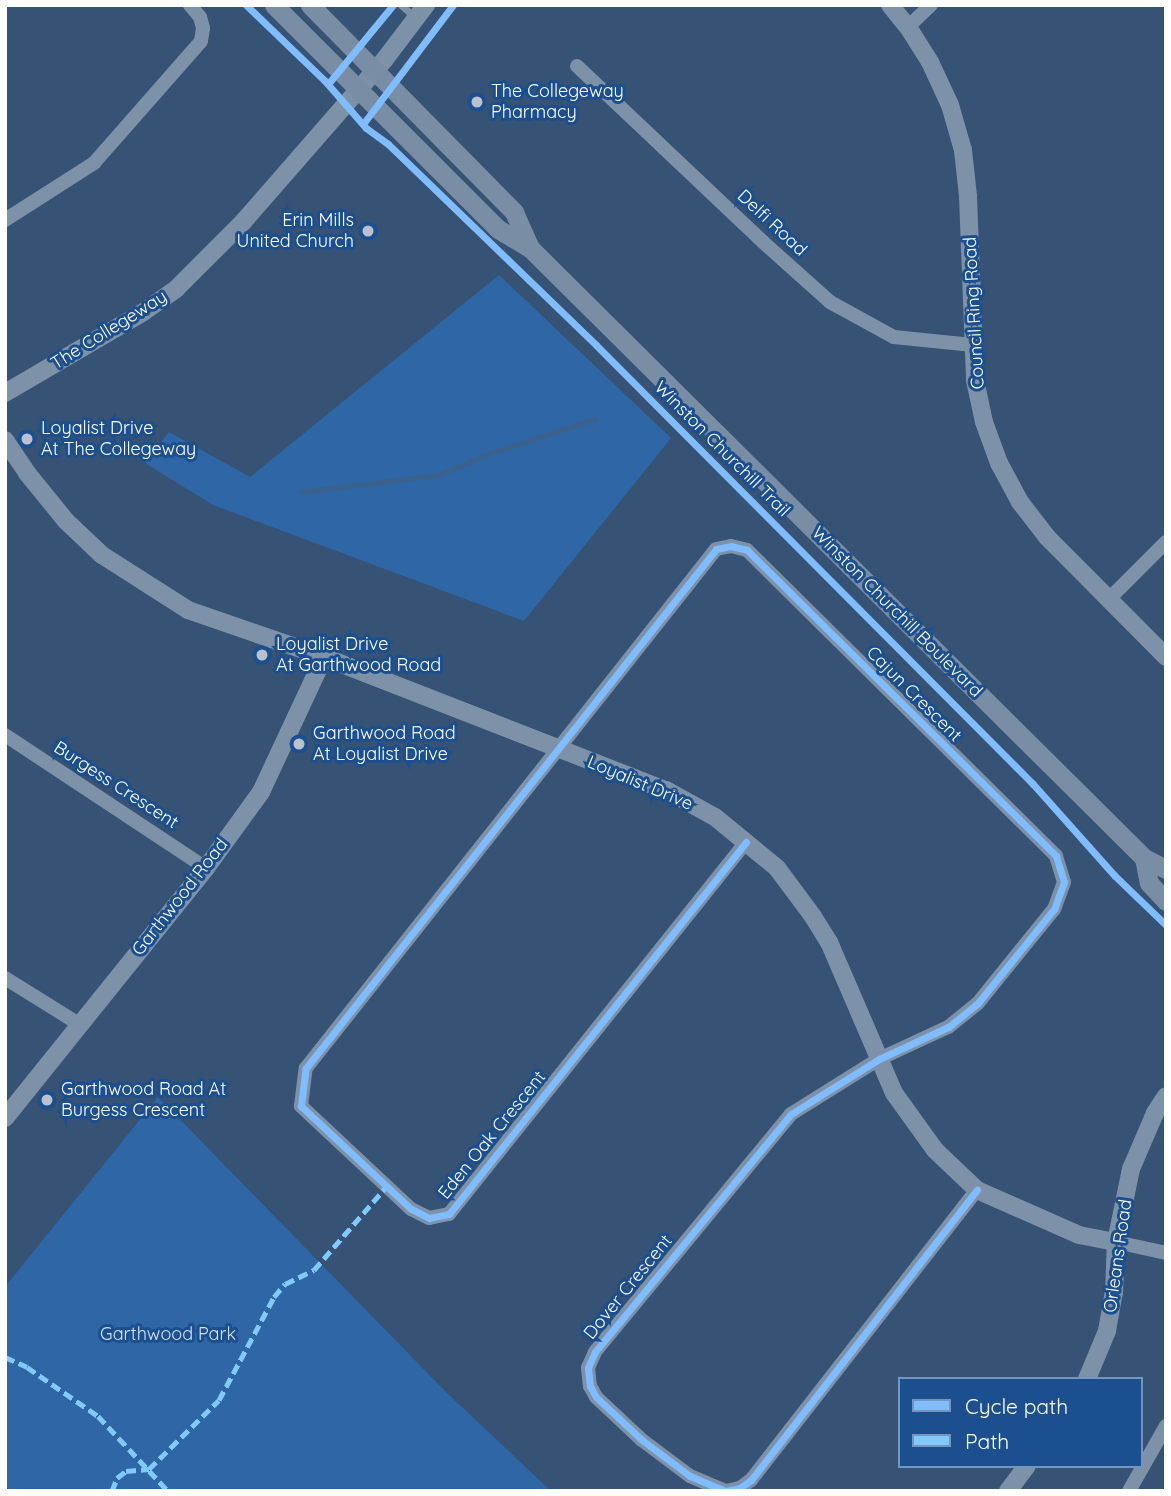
<!DOCTYPE html>
<style>
body{margin:0}
#map{position:relative;width:1171px;height:1496px;overflow:hidden;background:#365274;font-family:Quicksand,sans-serif}
div>[style]{position:absolute}
.green>*{inset:0;background:#2f66a5}
.stream>*{height:4.5px;margin:-2.25px;padding:0 2.25px;transform-origin:2.25px;border-radius:2.25px;background:#3b618d}
.service>*{height:7px;margin:-3.5px;padding:0 3.5px;transform-origin:3.5px;border-radius:3.5px;background:#7d92a8}
.minor>*{height:14px;margin:-7px;padding:0 7px;transform-origin:7px;border-radius:7px;background:#7d92a8}
.tertiary>*{height:18px;margin:-9px;padding:0 9px;transform-origin:9px;border-radius:9px;background:#7d92a8}
.secondary>*{height:19px;margin:-9.5px;padding:0 9.5px;transform-origin:9.5px;border-radius:9.5px;background:#798da4}
.quiet>*{height:5px;margin-top:-2.5px;transform-origin:0;background:repeating-linear-gradient(90deg,#80caff 0 10px,transparent 0 15px)}
.cycleway>*{height:7px;margin:-3.5px;padding:0 3.5px;transform-origin:3.5px;border-radius:3.5px;background:#80bcff}
.dots>*{width:19px;height:19px;translate:-50% -50%;box-sizing:border-box;border:4px solid #1b4f8f;border-radius:50%}
span{translate:-50% -50%;white-space:nowrap;text-align:center;line-height:1.15;-webkit-text-stroke:6px #1b4f8f;paint-order:stroke}
.poi-label{font-size:18px;color:#fff}
.left{translate:0 -50%;text-align:left}
.right{translate:-100% -50%;text-align:right}
.street-label{font-size:18px;color:#fff}
.park-label{font-size:18px;color:#cfe3fa}
.frame{position:absolute;inset:0;border:7px solid #fff;pointer-events:none}
.legend{position:absolute;left:898px;top:1377px;width:245px;height:91px;box-sizing:border-box;background:#1b4f8f;border:2px solid #7695bc;margin:0;padding:9px 12px;list-style:none;font-size:21px;color:#fff}
.legend li{display:flex;align-items:center;gap:14px;height:35px}
.legend b{width:35px;border:2px solid #7695bc}
</style>
<div id="map">
<div class="green">
<i style="clip-path:polygon(499px 275px,671px 438px,524px 621px,213px 505px,145px 463px,169px 432px,250px 477px)"></i>
<i style="clip-path:polygon(158px 1097px,447px 1393px,551px 1491px,5px 1491px,5px 1287px)"></i>
</div>
<div class="stream">
<i style="left:301px;top:492px;width:138px;rotate:-7.1deg"></i>
<i style="left:438px;top:475px;width:57px;rotate:-22.5deg"></i>
<i style="left:491px;top:453px;width:109px;rotate:-18.1deg"></i>
</div>
<div class="service">
<i style="left:401px;top:5px;width:20px;rotate:41deg"></i>
</div>
<div class="minor">
<i style="left:908px;top:27px;width:32px;rotate:-44deg"></i>
<i style="left:577px;top:66px;width:256px;rotate:43.4deg"></i>
<i style="left:763px;top:242px;width:90px;rotate:41.8deg"></i>
<i style="left:830px;top:302px;width:73px;rotate:28.7deg"></i>
<i style="left:894px;top:337px;width:79px;rotate:5.8deg"></i>
<i style="left:5px;top:220px;width:106px;rotate:-32.6deg"></i>
<i style="left:94px;top:163px;width:162px;rotate:-48.7deg"></i>
<i style="left:201px;top:41px;width:13px;rotate:-81deg"></i>
<i style="left:203px;top:28px;width:11px;rotate:-105deg"></i>
<i style="left:200px;top:17px;width:16px;rotate:-130deg"></i>
<i style="left:1108px;top:600px;width:82px;rotate:-45deg"></i>
<i style="left:5px;top:735px;width:241px;rotate:33.5deg"></i>
<i style="left:746px;top:842px;width:476px;rotate:128.6deg"></i>
<i style="left:449px;top:1214px;width:20px;rotate:169deg"></i>
<i style="left:429px;top:1218px;width:20px;rotate:-153deg"></i>
<i style="left:411px;top:1209px;width:151px;rotate:-136.9deg"></i>
<i style="left:301px;top:1106px;width:38px;rotate:-83deg"></i>
<i style="left:306px;top:1068px;width:661px;rotate:-51.69deg"></i>
<i style="left:716px;top:549px;width:15px;rotate:-11deg"></i>
<i style="left:731px;top:546px;width:16px;rotate:14deg"></i>
<i style="left:747px;top:550px;width:435px;rotate:44.7deg"></i>
<i style="left:1056px;top:856px;width:27px;rotate:73deg"></i>
<i style="left:1064px;top:882px;width:29px;rotate:110deg"></i>
<i style="left:1054px;top:909px;width:121px;rotate:129deg"></i>
<i style="left:978px;top:1003px;width:38px;rotate:141deg"></i>
<i style="left:948px;top:1027px;width:76px;rotate:155.1deg"></i>
<i style="left:879px;top:1059px;width:104px;rotate:148deg"></i>
<i style="left:791px;top:1114px;width:308px;rotate:129.5deg"></i>
<i style="left:595px;top:1352px;width:17px;rotate:114deg"></i>
<i style="left:588px;top:1368px;width:18px;rotate:84deg"></i>
<i style="left:590px;top:1386px;width:13px;rotate:61deg"></i>
<i style="left:596px;top:1397px;width:63px;rotate:43.1deg"></i>
<i style="left:642px;top:1440px;width:60px;rotate:36.9deg"></i>
<i style="left:690px;top:1476px;width:39px;rotate:23deg"></i>
<i style="left:726px;top:1491px;width:14px;rotate:-12deg"></i>
<i style="left:740px;top:1488px;width:14px;rotate:-36deg"></i>
<i style="left:751px;top:1480px;width:368px;rotate:-52.1deg"></i>
<i style="left:5px;top:978px;width:87px;rotate:31.9deg"></i>
<i style="left:1116px;top:1242px;width:51px;rotate:12.4deg"></i>
<i style="left:1129px;top:1491px;width:75px;rotate:-60.4deg"></i>
</div>
<div class="tertiary">
<i style="left:890px;top:5px;width:28px;rotate:51deg"></i>
<i style="left:908px;top:27px;width:41px;rotate:57.8deg"></i>
<i style="left:930px;top:62px;width:47px;rotate:65.1deg"></i>
<i style="left:950px;top:105px;width:47px;rotate:73.9deg"></i>
<i style="left:963px;top:150px;width:46px;rotate:83.8deg"></i>
<i style="left:968px;top:196px;width:184px;rotate:87.8deg"></i>
<i style="left:975px;top:380px;width:43px;rotate:77.9deg"></i>
<i style="left:984px;top:422px;width:44px;rotate:69.9deg"></i>
<i style="left:999px;top:463px;width:44px;rotate:61.7deg"></i>
<i style="left:1020px;top:502px;width:44px;rotate:52.4deg"></i>
<i style="left:1047px;top:537px;width:169px;rotate:45.2deg"></i>
<i style="left:5px;top:393px;width:159px;rotate:-30.3deg"></i>
<i style="left:142px;top:313px;width:42px;rotate:-35.2deg"></i>
<i style="left:176px;top:289px;width:95px;rotate:-45deg"></i>
<i style="left:243px;top:222px;width:216px;rotate:-48.9deg"></i>
<i style="left:385px;top:59px;width:68px;rotate:-52.8deg"></i>
<i style="left:5px;top:440px;width:40px;rotate:56deg"></i>
<i style="left:27px;top:473px;width:62px;rotate:50.9deg"></i>
<i style="left:66px;top:521px;width:50px;rotate:43.4deg"></i>
<i style="left:102px;top:555px;width:102px;rotate:32.6deg"></i>
<i style="left:188px;top:610px;width:144px;rotate:19.1deg"></i>
<i style="left:324px;top:657px;width:367px;rotate:21.3deg"></i>
<i style="left:666px;top:790px;width:56px;rotate:28.9deg"></i>
<i style="left:715px;top:817px;width:80px;rotate:39.4deg"></i>
<i style="left:777px;top:868px;width:59px;rotate:53.3deg"></i>
<i style="left:812px;top:915px;width:32px;rotate:58deg"></i>
<i style="left:829px;top:942px;width:164px;rotate:66.7deg"></i>
<i style="left:894px;top:1093px;width:70px;rotate:54.3deg"></i>
<i style="left:935px;top:1150px;width:58px;rotate:43.6deg"></i>
<i style="left:977px;top:1190px;width:111px;rotate:23.8deg"></i>
<i style="left:1079px;top:1235px;width:38px;rotate:11deg"></i>
<i style="left:5px;top:1118px;width:321px;rotate:-51.2deg"></i>
<i style="left:206px;top:868px;width:94px;rotate:-54.1deg"></i>
<i style="left:261px;top:792px;width:149px;rotate:-65deg"></i>
<i style="left:1087px;top:1379px;width:52px;rotate:-67.4deg"></i>
<i style="left:1107px;top:1331px;width:39px;rotate:-80deg"></i>
<i style="left:1114px;top:1293px;width:51px;rotate:-87.8deg"></i>
<i style="left:1116px;top:1242px;width:75px;rotate:-78.4deg"></i>
<i style="left:1131px;top:1169px;width:61px;rotate:-66.8deg"></i>
<i style="left:1155px;top:1113px;width:20px;rotate:-57deg"></i>
<i style="left:1008px;top:1491px;width:31px;rotate:-53deg"></i>
</div>
<div class="secondary">
<i style="left:274px;top:5px;width:317px;rotate:45deg"></i>
<i style="left:498px;top:229px;width:37px;rotate:31deg"></i>
<i style="left:530px;top:248px;width:866px;rotate:44.81deg"></i>
<i style="left:1144px;top:858px;width:25px;rotate:27deg"></i>
<i style="left:310px;top:5px;width:291px;rotate:45.4deg"></i>
<i style="left:514px;top:212px;width:39px;rotate:66deg"></i>
<i style="left:1144px;top:858px;width:25px;rotate:79deg"></i>
<i style="left:1149px;top:883px;width:25px;rotate:47deg"></i>
</div>
<div class="quiet">
<i style="left:5px;top:1357px;width:24px;rotate:24deg"></i>
<i style="left:27px;top:1367px;width:86px;rotate:34.6deg"></i>
<i style="left:98px;top:1416px;width:103px;rotate:47deg"></i>
<i style="left:112px;top:1491px;width:14px;rotate:-69deg"></i>
<i style="left:117px;top:1478px;width:11px;rotate:-38deg"></i>
<i style="left:126px;top:1471px;width:23px;rotate:-5deg"></i>
<i style="left:149px;top:1469px;width:98px;rotate:-44.6deg"></i>
<i style="left:219px;top:1400px;width:117px;rotate:-61.9deg"></i>
<i style="left:274px;top:1297px;width:17px;rotate:-50deg"></i>
<i style="left:285px;top:1284px;width:32px;rotate:-26deg"></i>
<i style="left:314px;top:1270px;width:111px;rotate:-49deg"></i>
</div>
<div class="cycleway">
<i style="left:246px;top:5px;width:110px;rotate:43.9deg"></i>
<i style="left:325px;top:81px;width:62px;rotate:48.9deg"></i>
<i style="left:366px;top:128px;width:27px;rotate:36deg"></i>
<i style="left:388px;top:144px;width:289px;rotate:44deg"></i>
<i style="left:596px;top:345px;width:619px;rotate:45.13deg"></i>
<i style="left:1033px;top:784px;width:123px;rotate:48.3deg"></i>
<i style="left:1115px;top:876px;width:71px;rotate:43.9deg"></i>
<i style="left:328px;top:84px;width:102px;rotate:-50.6deg"></i>
<i style="left:363px;top:124px;width:149px;rotate:-52.9deg"></i>
<i style="left:746px;top:842px;width:476px;rotate:128.6deg"></i>
<i style="left:449px;top:1214px;width:20px;rotate:169deg"></i>
<i style="left:429px;top:1218px;width:20px;rotate:-153deg"></i>
<i style="left:411px;top:1209px;width:151px;rotate:-136.9deg"></i>
<i style="left:301px;top:1106px;width:38px;rotate:-83deg"></i>
<i style="left:306px;top:1068px;width:661px;rotate:-51.69deg"></i>
<i style="left:716px;top:549px;width:15px;rotate:-11deg"></i>
<i style="left:731px;top:546px;width:16px;rotate:14deg"></i>
<i style="left:747px;top:550px;width:435px;rotate:44.7deg"></i>
<i style="left:1056px;top:856px;width:27px;rotate:73deg"></i>
<i style="left:1064px;top:882px;width:29px;rotate:110deg"></i>
<i style="left:1054px;top:909px;width:121px;rotate:129deg"></i>
<i style="left:978px;top:1003px;width:38px;rotate:141deg"></i>
<i style="left:948px;top:1027px;width:76px;rotate:155.1deg"></i>
<i style="left:879px;top:1059px;width:104px;rotate:148deg"></i>
<i style="left:791px;top:1114px;width:308px;rotate:129.5deg"></i>
<i style="left:595px;top:1352px;width:17px;rotate:114deg"></i>
<i style="left:588px;top:1368px;width:18px;rotate:84deg"></i>
<i style="left:590px;top:1386px;width:13px;rotate:61deg"></i>
<i style="left:596px;top:1397px;width:63px;rotate:43.1deg"></i>
<i style="left:642px;top:1440px;width:60px;rotate:36.9deg"></i>
<i style="left:690px;top:1476px;width:39px;rotate:23deg"></i>
<i style="left:726px;top:1491px;width:14px;rotate:-12deg"></i>
<i style="left:740px;top:1488px;width:14px;rotate:-36deg"></i>
<i style="left:751px;top:1480px;width:368px;rotate:-52.1deg"></i>
</div>
<div class="dots">
<i style="left:477px;top:102px;background:#b9c2ce"></i>
<i style="left:368px;top:231px;background:#b9c2ce"></i>
<i style="left:27px;top:439px;background:#b9c2ce"></i>
<i style="left:262px;top:655px;background:#b9c2ce"></i>
<i style="left:299px;top:744px;background:#b9c2ce"></i>
<i style="left:47px;top:1100px;background:#b9c2ce"></i>
</div>
<div class="poi-label">
<span class="left" style="left:491px;top:102px">The Collegeway<br>Pharmacy</span>
<span class="right" style="left:354px;top:231px">Erin Mills<br>United Church</span>
<span class="left" style="left:41px;top:439px">Loyalist Drive<br>At The Collegeway</span>
<span class="left" style="left:276px;top:655px">Loyalist Drive<br>At Garthwood Road</span>
<span class="left" style="left:313px;top:744px">Garthwood Road<br>At Loyalist Drive</span>
<span class="left" style="left:61px;top:1100px">Garthwood Road At<br>Burgess Crescent</span>
</div>
<div class="street-label">
<span style="left:772px;top:223px;rotate:43deg">Delfi Road</span>
<span style="left:974px;top:313px;rotate:-93deg">Council Ring Road</span>
<span style="left:109px;top:330px;rotate:-32deg">The Collegeway</span>
<span style="left:722px;top:449px;rotate:45deg">Winston Churchill Trail</span>
<span style="left:897px;top:612px;rotate:45deg">Winston Churchill Boulevard</span>
<span style="left:914px;top:694px;rotate:45deg">Cajun Crescent</span>
<span style="left:640px;top:783px;rotate:23deg">Loyalist Drive</span>
<span style="left:116px;top:785px;rotate:33deg">Burgess Crescent</span>
<span style="left:180px;top:897px;rotate:-52deg">Garthwood Road</span>
<span style="left:492px;top:1135px;rotate:-51deg">Eden Oak Crescent</span>
<span style="left:1118px;top:1256px;rotate:-82deg">Orleans Road</span>
<span style="left:628px;top:1287px;rotate:-51deg">Dover Crescent</span>
</div>
<div class="park-label">
<span style="left:168px;top:1334px">Garthwood Park</span>
</div>
<div class="frame"></div>
<ul class="legend">
<li><b style="height:9px;background:#80bcff"></b>Cycle path</li>
<li><b style="height:9px;background:#80caff"></b>Path</li>
</ul>
</div>
